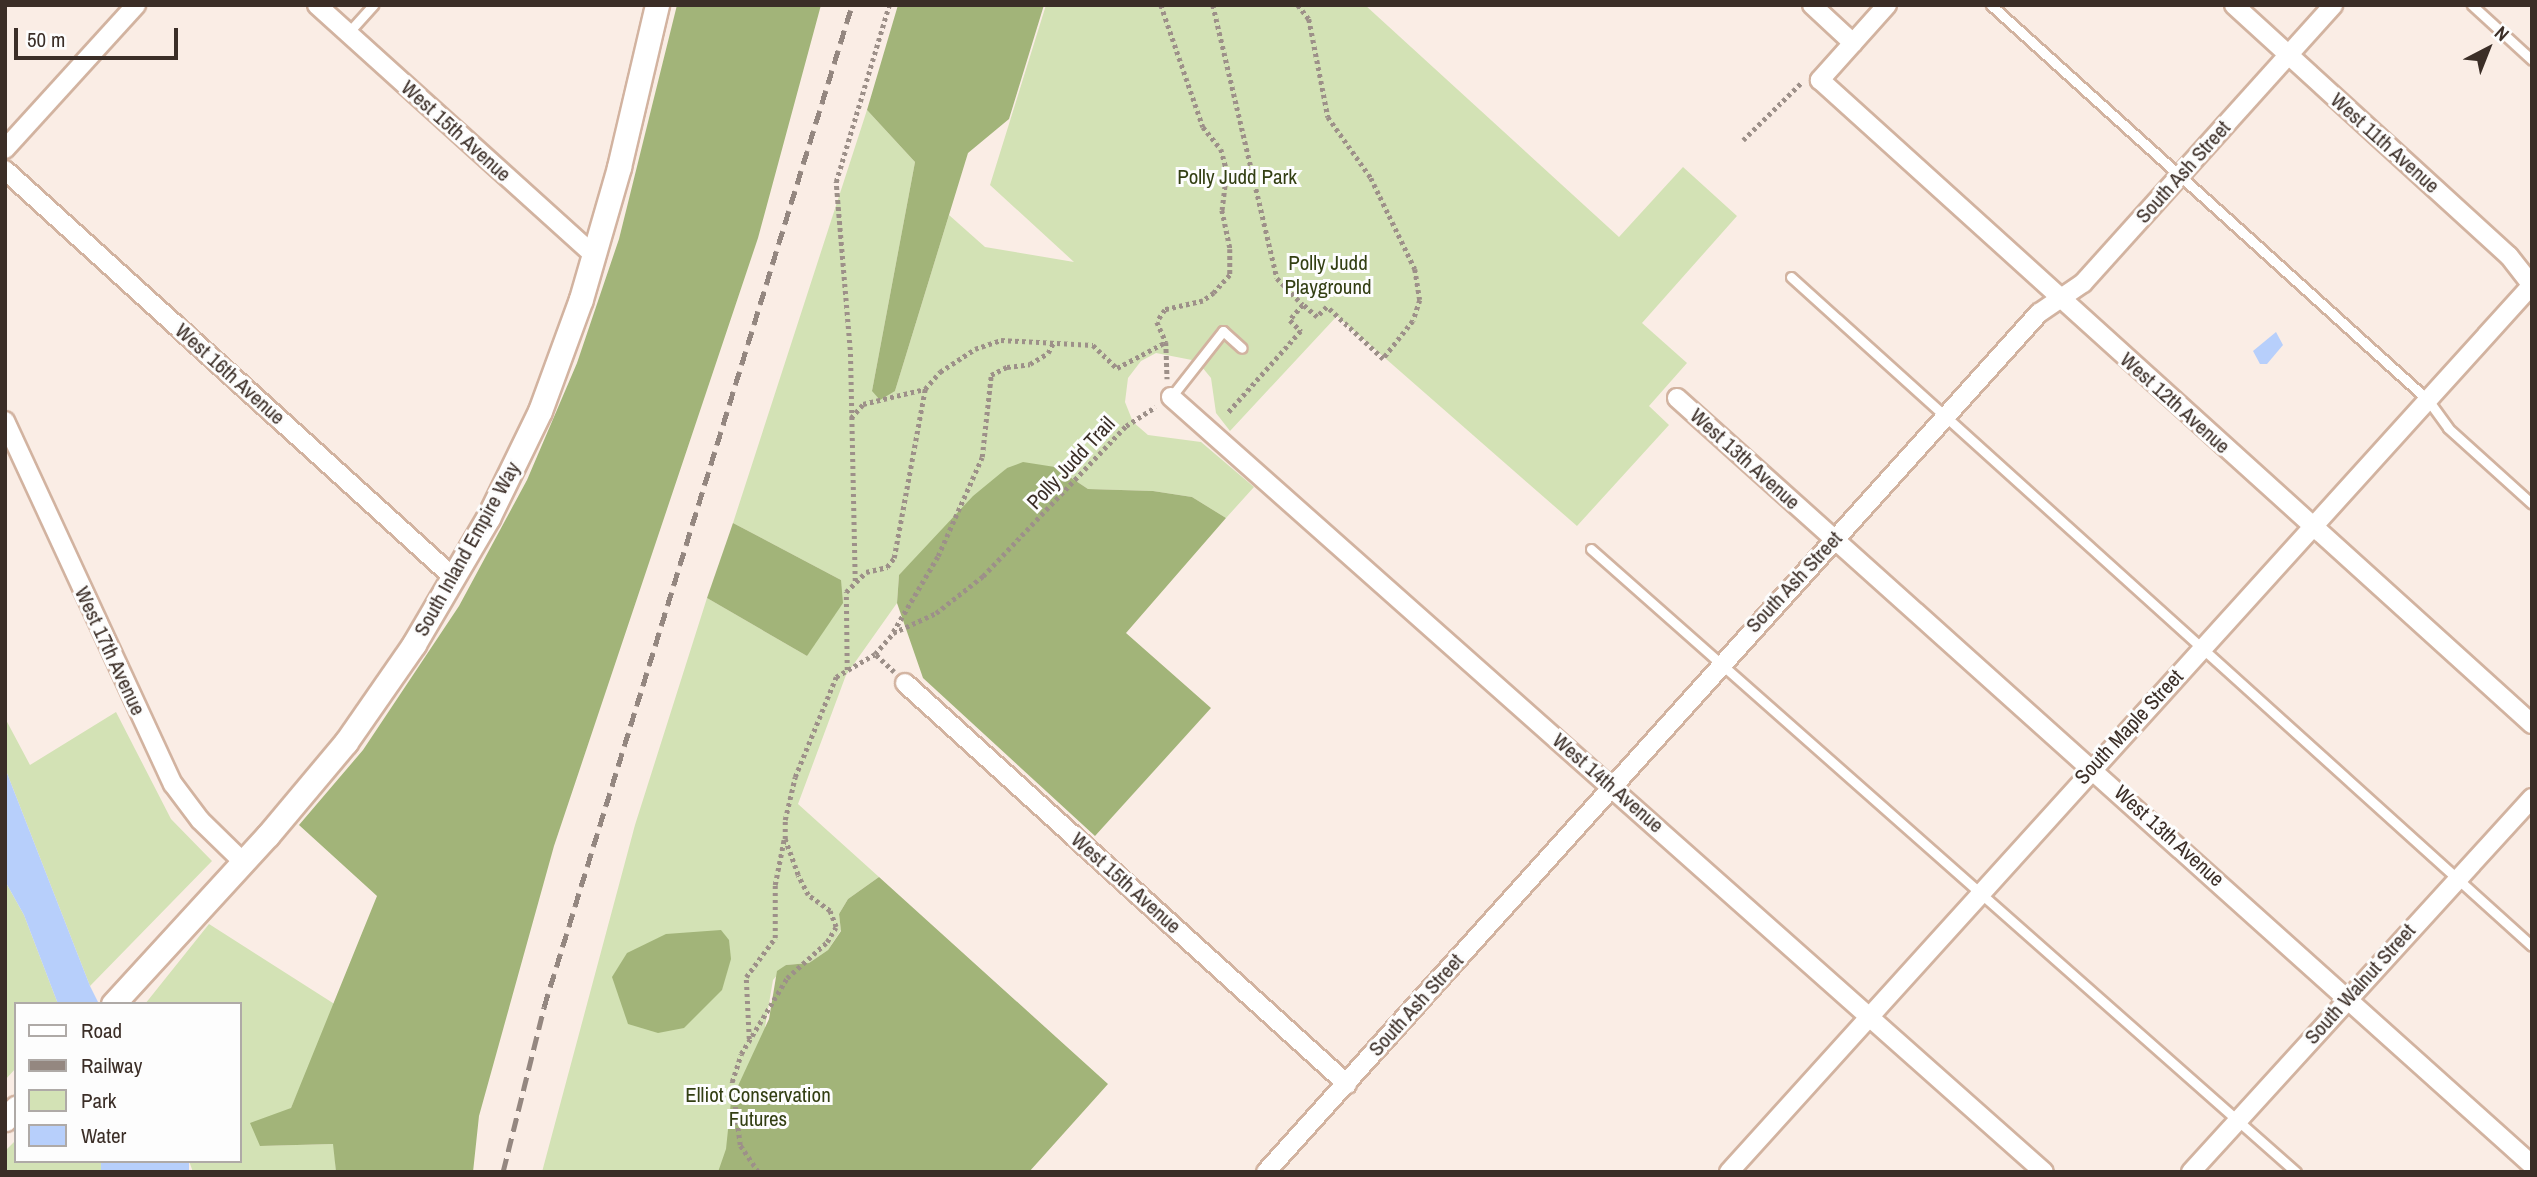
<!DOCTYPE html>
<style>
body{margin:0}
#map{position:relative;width:2537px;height:1177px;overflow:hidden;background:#faede5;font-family:"Archivo Narrow",sans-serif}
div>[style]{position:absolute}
.green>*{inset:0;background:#d3e2b5}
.forest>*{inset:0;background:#a2b479}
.water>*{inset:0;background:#b7cffb;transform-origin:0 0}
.path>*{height:4.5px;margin-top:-2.25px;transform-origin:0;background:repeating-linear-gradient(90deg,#9d9089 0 3.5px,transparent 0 7px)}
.roads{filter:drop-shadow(2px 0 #d2b3a0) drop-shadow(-2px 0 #d2b3a0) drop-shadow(0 2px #d2b3a0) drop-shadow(0 -2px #d2b3a0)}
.service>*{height:9px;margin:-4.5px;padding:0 4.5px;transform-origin:4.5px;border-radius:4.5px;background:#fff}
.minor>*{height:18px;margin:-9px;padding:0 9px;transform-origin:9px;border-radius:9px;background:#fff}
.tertiary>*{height:23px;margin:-11.5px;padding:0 11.5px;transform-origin:11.5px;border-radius:11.5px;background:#fff}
.rail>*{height:5px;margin-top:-2.5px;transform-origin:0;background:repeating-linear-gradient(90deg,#948780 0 14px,transparent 0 21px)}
span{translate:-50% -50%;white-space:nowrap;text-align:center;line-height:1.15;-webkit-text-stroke:6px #fdfdfd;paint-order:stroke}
.street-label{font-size:21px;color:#3b2e27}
.park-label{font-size:21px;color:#333f13}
.frame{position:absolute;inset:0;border:7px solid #3b2e27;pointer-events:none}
.legend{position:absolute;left:14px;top:1002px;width:228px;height:161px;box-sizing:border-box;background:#fdfdfd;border:2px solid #afaaa7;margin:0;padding:9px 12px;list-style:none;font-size:21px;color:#3b2e27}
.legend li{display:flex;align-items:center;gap:14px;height:35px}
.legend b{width:35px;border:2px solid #afaaa7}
.north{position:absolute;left:2453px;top:14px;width:70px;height:70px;-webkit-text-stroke:5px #fdfdfd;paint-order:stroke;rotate:42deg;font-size:19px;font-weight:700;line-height:28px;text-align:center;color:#3b2e27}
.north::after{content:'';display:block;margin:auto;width:24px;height:32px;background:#3b2e27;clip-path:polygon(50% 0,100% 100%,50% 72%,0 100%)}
.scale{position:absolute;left:14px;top:28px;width:164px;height:32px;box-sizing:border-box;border:4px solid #3b2e27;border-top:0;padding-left:9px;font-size:21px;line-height:24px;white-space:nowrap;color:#3b2e27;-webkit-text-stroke:5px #fdfdfd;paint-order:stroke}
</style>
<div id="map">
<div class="green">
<i style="clip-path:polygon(1046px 5px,1365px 5px,1619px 237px,1683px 167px,1737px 216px,1642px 323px,1687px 363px,1649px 406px,1669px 425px,1577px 526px,1337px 316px,1230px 431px,1216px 413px,1211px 378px,1197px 361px,1156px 353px,1141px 361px,1128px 378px,1125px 402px,1133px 422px,1148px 435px,1201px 442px,1254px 487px,1226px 518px,1192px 497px,1153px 491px,1088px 489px,1055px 467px,1007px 468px,899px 575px,897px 603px,846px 675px,798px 804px,879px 877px,848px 899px,839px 914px,841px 930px,828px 950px,809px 963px,786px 965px,773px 980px,765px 1027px,924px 1172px,542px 1172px,635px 825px,707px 598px,807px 656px,841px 580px,733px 523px,867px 110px,915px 162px,872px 391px,895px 391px,949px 215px,985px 247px,1074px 262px,990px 185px)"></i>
<i style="clip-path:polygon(116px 712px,171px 819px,212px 861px,90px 986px,5px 768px,5px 718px,30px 765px)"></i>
<i style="clip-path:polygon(5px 881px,24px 915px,58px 1004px,16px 1004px,16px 1068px,5px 1080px)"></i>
<i style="clip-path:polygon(209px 924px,336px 1005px,291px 1108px,260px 1146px,334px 1144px,336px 1172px,193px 1172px,189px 1161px,240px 1161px,240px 1004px,145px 1004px)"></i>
<i style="clip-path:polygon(16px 1140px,16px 1161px,101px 1161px,104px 1172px,5px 1172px,5px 1151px)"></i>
</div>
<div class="forest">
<i style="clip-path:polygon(677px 5px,821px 5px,758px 238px,554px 846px,479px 1116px,473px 1172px,336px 1172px,333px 1144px,260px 1146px,250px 1123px,291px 1108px,377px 896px,299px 825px,363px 750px,459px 606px,527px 480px,577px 363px,619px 239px)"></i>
<i style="clip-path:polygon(898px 5px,1044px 5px,1009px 119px,968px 153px,895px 391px,880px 400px,872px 391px,915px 162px,867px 110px)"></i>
<i style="clip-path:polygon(1023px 462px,1055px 467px,1088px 489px,1153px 491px,1192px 497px,1226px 518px,1126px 633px,1211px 708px,1095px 836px,923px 678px,897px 603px,899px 575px,973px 496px,1007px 468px)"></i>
<i style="clip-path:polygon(733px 523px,841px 580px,843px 603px,807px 656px,707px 598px)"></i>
<i style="clip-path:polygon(879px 877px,1108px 1084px,1029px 1172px,718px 1172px,726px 1149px,731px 1101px,769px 1019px,777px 971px,786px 965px,809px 963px,828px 950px,841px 931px,839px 914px,848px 899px)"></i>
<i style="clip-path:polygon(721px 930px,729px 940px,731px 959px,722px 990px,684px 1028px,658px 1033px,628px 1024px,612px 977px,627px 953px,666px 934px)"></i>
</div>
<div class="water">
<i style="clip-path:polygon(2276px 332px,2283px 345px,2267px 364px,2260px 364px,2253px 351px)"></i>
<i style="clip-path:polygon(5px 768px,90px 986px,99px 1004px,58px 1004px,24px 915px,5px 881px)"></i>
<i style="left:101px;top:1161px;width:88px;height:11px"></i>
</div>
<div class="path">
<i style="left:1161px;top:5px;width:129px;rotate:71deg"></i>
<i style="left:1203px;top:127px;width:28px;rotate:51deg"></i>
<i style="left:1221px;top:149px;width:24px;rotate:75deg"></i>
<i style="left:1227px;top:172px;width:38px;rotate:97deg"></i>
<i style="left:1222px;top:210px;width:40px;rotate:78deg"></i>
<i style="left:1230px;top:249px;width:26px;rotate:90deg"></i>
<i style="left:1230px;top:275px;width:24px;rotate:132deg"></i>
<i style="left:1214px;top:293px;width:14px;rotate:144deg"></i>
<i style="left:1203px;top:301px;width:39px;rotate:167deg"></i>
<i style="left:1165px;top:310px;width:14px;rotate:124deg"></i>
<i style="left:1157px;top:322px;width:22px;rotate:66deg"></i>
<i style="left:1166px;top:342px;width:37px;rotate:88deg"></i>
<i style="left:1213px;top:5px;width:280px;rotate:76.8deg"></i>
<i style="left:1277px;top:278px;width:37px;rotate:46deg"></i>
<i style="left:1303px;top:305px;width:20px;rotate:131deg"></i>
<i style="left:1290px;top:320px;width:16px;rotate:45deg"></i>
<i style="left:1301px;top:331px;width:110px;rotate:131.7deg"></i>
<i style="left:1298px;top:5px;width:18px;rotate:52deg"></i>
<i style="left:1309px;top:19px;width:100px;rotate:79deg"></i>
<i style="left:1328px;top:117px;width:75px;rotate:54.8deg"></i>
<i style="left:1371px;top:178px;width:101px;rotate:64.2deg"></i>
<i style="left:1415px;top:269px;width:31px;rotate:81deg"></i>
<i style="left:1420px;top:300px;width:22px;rotate:108deg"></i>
<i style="left:1413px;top:321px;width:48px;rotate:128.3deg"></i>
<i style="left:1383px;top:359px;width:76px;rotate:-137.1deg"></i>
<i style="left:1327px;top:307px;width:14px;rotate:135deg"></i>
<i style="left:1317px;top:317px;width:18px;rotate:-139deg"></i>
<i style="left:1743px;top:140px;width:83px;rotate:-44.5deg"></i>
<i style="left:851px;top:418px;width:18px;rotate:-49deg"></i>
<i style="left:863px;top:404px;width:64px;rotate:-13.6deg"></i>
<i style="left:855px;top:581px;width:231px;rotate:-91.2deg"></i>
<i style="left:850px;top:350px;width:169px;rotate:-94.8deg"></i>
<i style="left:836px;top:182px;width:185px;rotate:-73.3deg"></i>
<i style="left:893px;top:632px;width:88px;rotate:-59.4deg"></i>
<i style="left:938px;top:556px;width:108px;rotate:-66deg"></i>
<i style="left:982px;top:457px;width:82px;rotate:-83.7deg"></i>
<i style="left:991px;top:375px;width:18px;rotate:-27deg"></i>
<i style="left:1007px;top:367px;width:23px;rotate:-7deg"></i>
<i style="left:1030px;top:364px;width:21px;rotate:-31deg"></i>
<i style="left:1048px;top:353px;width:13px;rotate:-63deg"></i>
<i style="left:847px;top:670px;width:78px;rotate:-90.7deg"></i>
<i style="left:846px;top:592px;width:28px;rotate:-45deg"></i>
<i style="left:866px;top:572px;width:22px;rotate:-13deg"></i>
<i style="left:887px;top:567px;width:11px;rotate:-52deg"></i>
<i style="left:894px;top:558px;width:172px;rotate:-79.6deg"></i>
<i style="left:925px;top:389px;width:23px;rotate:-49deg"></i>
<i style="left:940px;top:372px;width:42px;rotate:-33.3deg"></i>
<i style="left:975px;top:349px;width:28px;rotate:-19deg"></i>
<i style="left:1001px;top:340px;width:92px;rotate:3.1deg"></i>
<i style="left:1093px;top:345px;width:33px;rotate:44deg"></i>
<i style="left:1117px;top:368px;width:55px;rotate:-28deg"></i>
<i style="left:894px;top:672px;width:26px;rotate:-137deg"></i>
<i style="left:875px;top:654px;width:28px;rotate:-49deg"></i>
<i style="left:893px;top:633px;width:47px;rotate:-24.9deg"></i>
<i style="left:936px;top:613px;width:60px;rotate:-38.2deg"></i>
<i style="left:983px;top:576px;width:207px;rotate:-46.4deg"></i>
<i style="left:1126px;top:426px;width:35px;rotate:-33deg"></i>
<i style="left:749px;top:1039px;width:62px;rotate:-92.8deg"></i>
<i style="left:746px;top:977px;width:49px;rotate:-53.4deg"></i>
<i style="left:775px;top:938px;width:53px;rotate:-90deg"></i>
<i style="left:775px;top:885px;width:47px;rotate:-78.9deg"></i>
<i style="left:758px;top:1172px;width:32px;rotate:-124deg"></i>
<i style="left:740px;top:1145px;width:64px;rotate:-97.2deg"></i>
<i style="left:732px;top:1082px;width:29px;rotate:-72deg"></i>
<i style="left:741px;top:1054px;width:89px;rotate:-58.8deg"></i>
<i style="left:787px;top:978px;width:54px;rotate:-42deg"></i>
<i style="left:827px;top:942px;width:17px;rotate:-59deg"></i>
<i style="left:836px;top:927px;width:17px;rotate:-111deg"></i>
<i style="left:830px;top:911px;width:27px;rotate:-144deg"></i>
<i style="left:808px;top:895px;width:22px;rotate:-117deg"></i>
<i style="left:798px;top:875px;width:38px;rotate:-110deg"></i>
<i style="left:785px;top:839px;width:19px;rotate:-90deg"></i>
<i style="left:785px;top:820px;width:44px;rotate:-76.9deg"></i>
<i style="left:795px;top:777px;width:108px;rotate:-67.7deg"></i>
<i style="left:836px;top:677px;width:45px;rotate:-30.5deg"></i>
</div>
<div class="roads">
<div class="service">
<i style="left:1991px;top:5px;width:589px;rotate:42.11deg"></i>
<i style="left:2428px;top:400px;width:34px;rotate:54deg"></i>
<i style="left:2448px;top:428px;width:113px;rotate:42.1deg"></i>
<i style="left:2472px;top:5px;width:81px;rotate:42.5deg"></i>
<i style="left:348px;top:33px;width:38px;rotate:-48deg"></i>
<i style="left:1791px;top:277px;width:998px;rotate:42.08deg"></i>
<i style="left:1171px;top:397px;width:84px;rotate:-51.8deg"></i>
<i style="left:1223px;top:331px;width:25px;rotate:42deg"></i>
<i style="left:1591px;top:549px;width:941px;rotate:41.47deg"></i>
</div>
<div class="minor">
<i style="left:317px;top:5px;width:375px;rotate:42.1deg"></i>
<i style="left:1812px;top:5px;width:56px;rotate:42.8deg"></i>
<i style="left:1887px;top:5px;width:101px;rotate:131.8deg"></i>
<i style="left:1820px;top:80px;width:960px;rotate:42.13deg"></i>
<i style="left:2234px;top:5px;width:372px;rotate:42.4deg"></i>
<i style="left:2509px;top:256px;width:37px;rotate:52deg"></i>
<i style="left:5px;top:149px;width:195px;rotate:-47.7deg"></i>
<i style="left:5px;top:170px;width:607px;rotate:42.26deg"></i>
<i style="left:1171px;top:397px;width:1167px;rotate:41.6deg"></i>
<i style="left:1677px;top:398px;width:1149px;rotate:41.89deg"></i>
<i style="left:5px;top:421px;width:400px;rotate:65.2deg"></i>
<i style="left:173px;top:784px;width:45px;rotate:53.1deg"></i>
<i style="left:200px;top:820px;width:60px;rotate:44.3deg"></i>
<i style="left:905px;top:683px;width:597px;rotate:42.22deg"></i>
<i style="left:1266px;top:1172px;width:1156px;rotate:-48.02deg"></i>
<i style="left:2039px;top:313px;width:53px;rotate:-34.3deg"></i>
<i style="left:2083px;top:283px;width:374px;rotate:-48deg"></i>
<i style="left:1729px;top:1172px;width:1196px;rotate:-47.85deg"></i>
<i style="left:2191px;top:1172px;width:506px;rotate:-47.64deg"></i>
</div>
<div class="tertiary">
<i style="left:113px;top:1004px;width:229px;rotate:-47.5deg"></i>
<i style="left:268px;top:835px;width:121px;rotate:-50deg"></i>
<i style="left:346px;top:742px;width:119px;rotate:-55.2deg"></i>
<i style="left:414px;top:644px;width:146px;rotate:-59.6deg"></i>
<i style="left:488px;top:518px;width:119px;rotate:-64.1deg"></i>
<i style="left:540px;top:411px;width:119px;rotate:-69.9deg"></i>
<i style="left:581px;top:299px;width:137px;rotate:-73.9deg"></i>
<i style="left:619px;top:167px;width:166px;rotate:-76.8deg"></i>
<i style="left:5px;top:1119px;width:16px;rotate:-45deg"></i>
</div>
</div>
<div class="rail">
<i style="left:503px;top:1172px;width:170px;rotate:-76deg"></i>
<i style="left:544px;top:1007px;width:1048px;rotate:-72.91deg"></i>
</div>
<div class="street-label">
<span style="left:456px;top:131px;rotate:42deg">West 15th Avenue</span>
<span style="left:2385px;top:143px;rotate:42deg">West 11th Avenue</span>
<span style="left:2183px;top:172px;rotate:-48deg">South Ash Street</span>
<span style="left:230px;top:374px;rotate:42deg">West 16th Avenue</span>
<span style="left:2175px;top:403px;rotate:42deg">West 12th Avenue</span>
<span style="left:1745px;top:459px;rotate:42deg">West 13th Avenue</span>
<span style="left:1071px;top:463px;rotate:-47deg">Polly Judd Trail</span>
<span style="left:467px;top:549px;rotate:-61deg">South Inland Empire Way</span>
<span style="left:1794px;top:582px;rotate:-47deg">South Ash Street</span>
<span style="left:110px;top:651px;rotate:65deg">West 17th Avenue</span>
<span style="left:2129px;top:727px;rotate:-47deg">South Maple Street</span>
<span style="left:1608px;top:783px;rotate:41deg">West 14th Avenue</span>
<span style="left:2169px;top:836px;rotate:42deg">West 13th Avenue</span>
<span style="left:1126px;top:883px;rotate:42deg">West 15th Avenue</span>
<span style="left:2360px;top:984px;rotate:-48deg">South Walnut Street</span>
<span style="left:1416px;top:1005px;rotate:-48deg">South Ash Street</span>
</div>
<div class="park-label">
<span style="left:1237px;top:177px">Polly Judd Park</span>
<span style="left:1328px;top:275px">Polly Judd<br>Playground</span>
<span style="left:758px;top:1107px">Elliot Conservation<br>Futures</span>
</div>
<div class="frame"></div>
<ul class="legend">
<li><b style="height:9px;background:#fff"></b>Road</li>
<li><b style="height:9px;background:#948780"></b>Railway</li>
<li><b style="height:19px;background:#d3e2b5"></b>Park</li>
<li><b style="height:19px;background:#b7cffb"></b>Water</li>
</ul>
<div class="north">N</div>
<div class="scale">50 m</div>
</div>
